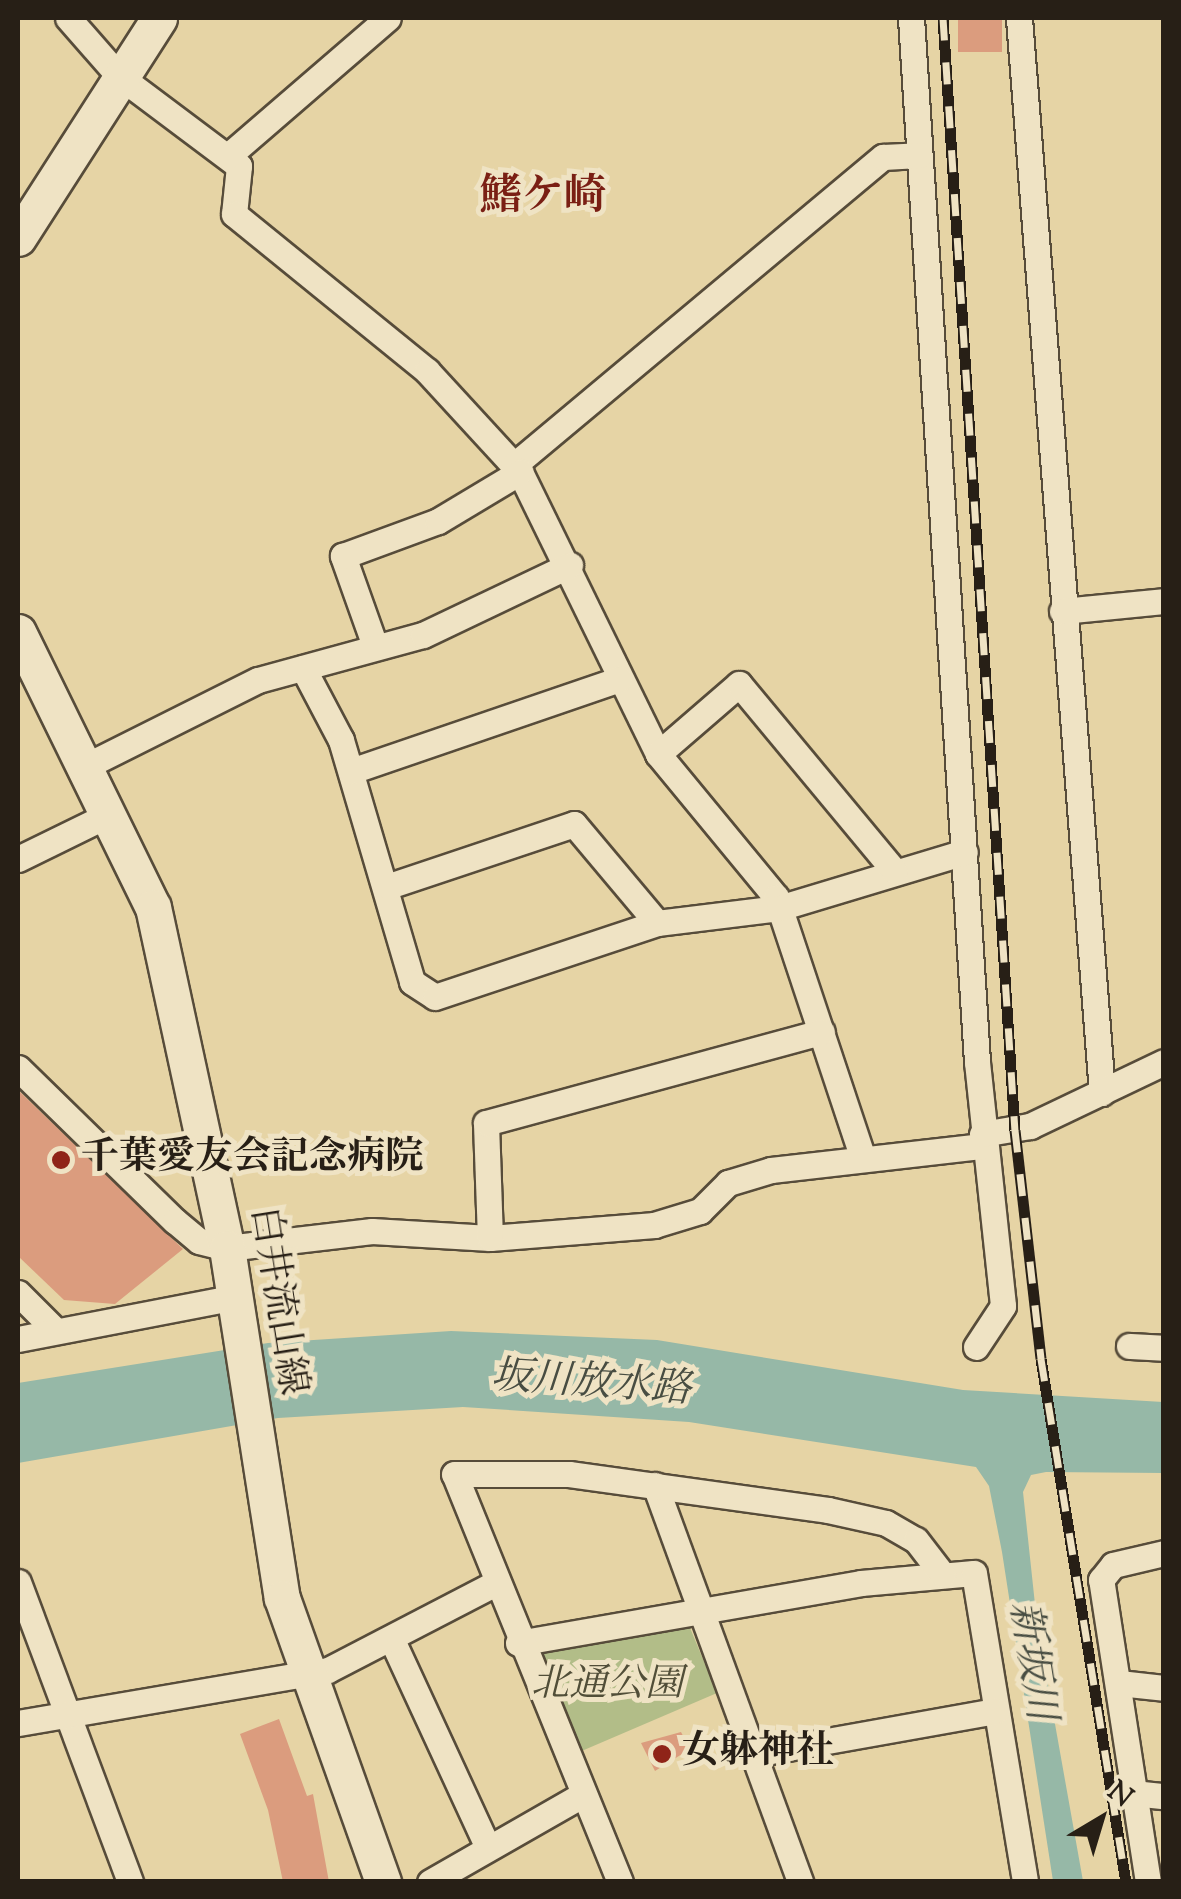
<!DOCTYPE html>
<meta charset="utf-8">
<style>
body{margin:0}
#map{position:relative;width:1181px;height:1899px;overflow:hidden;background:#e6d4a5;font-family:"Sorts Mill Goudy","Noto Serif JP",serif}
div>[style]{position:absolute}
.green>*{inset:0;background:#b2bd88}
.water>*{inset:0;background:#96b8a7}
.building>*{inset:0;background:#db9c7e;transform-origin:0 0}
.roads{filter:drop-shadow(2px 0 #574c3a) drop-shadow(-2px 0 #574c3a) drop-shadow(0 2px #574c3a) drop-shadow(0 -2px #574c3a)}
.street>*{height:25px;margin:-12.5px;padding:0 12.5px;transform-origin:12.5px;border-radius:12.5px;background:#efe3c4}
.secondary>*{height:35px;margin:-17.5px;padding:0 17.5px;transform-origin:17.5px;border-radius:17.5px;background:#efe3c4}
.rail>*{height:11px;margin-top:-5.5px;transform-origin:0;background:repeating-linear-gradient(90deg,#efe3c4 0 22px,#271f16 0 44px);box-sizing:border-box;border-block:2px solid #271f16}
.dots>*{width:28px;height:28px;translate:-50% -50%;box-sizing:border-box;border:5px solid #efe3c4;border-radius:50%}
span{translate:-50% -50%;white-space:nowrap;text-align:center;line-height:1.15;-webkit-text-stroke:10px #efe3c4;paint-order:stroke}
.poi-label{font-size:38px;color:#271f16;font-weight:700}
.left{translate:0 -50%;text-align:left}
.street-label{font-size:38px;color:#271f16}
.park-label{font-size:38px;color:#514e38;font-style:italic}
.water-label{font-size:40px;color:#484d42;font-style:italic}
.quarter-label{font-size:42px;color:#7a1f14;font-weight:700}
.frame{position:absolute;inset:0;border:20px solid #271f16;pointer-events:none}
.north{position:absolute;left:1051px;top:1769px;width:100px;height:100px;-webkit-text-stroke:8px #efe3c4;paint-order:stroke;rotate:38deg;font-size:28px;font-weight:700;line-height:40px;text-align:center;color:#271f16}
.north::after{content:'';display:block;margin:auto;width:35px;height:45px;background:#271f16;clip-path:polygon(50% 0,100% 100%,50% 72%,0 100%)}
</style>
<div id="map">
<div class="green">
<i style="clip-path:polygon(688px 1623px,717px 1693px,577px 1753px,539px 1657px,548px 1648px)"></i>
</div>
<div class="water">
<i style="clip-path:polygon(451px 1331px,657px 1340px,963px 1390px,1163px 1402px,1163px 1473px,1046px 1472px,1031px 1475px,1023px 1492px,1037px 1623px,1083px 1881px,1053px 1881px,1002px 1552px,989px 1486px,976px 1467px,689px 1422px,463px 1407px,278px 1418px,18px 1463px,18px 1383px,268px 1343px)"></i>
</div>
<div class="building">
<i style="left:958px;top:18px;width:44px;height:34px"></i>
<i style="clip-path:polygon(18px 1090px,183px 1249px,115px 1304px,64px 1300px,18px 1256px)"></i>
<i style="clip-path:polygon(279px 1719px,307px 1796px,313px 1794px,329px 1882px,283px 1882px,268px 1810px,240px 1734px)"></i>
<i style="clip-path:polygon(681px 1732px,690px 1749px,655px 1771px,641px 1743px)"></i>
</div>
<div class="roads">
<div class="street">
<i style="left:68px;top:18px;width:77px;rotate:48.7deg"></i>
<i style="left:119px;top:76px;width:150px;rotate:36.9deg"></i>
<i style="left:239px;top:166px;width:48px;rotate:95.9deg"></i>
<i style="left:234px;top:214px;width:249px;rotate:39.1deg"></i>
<i style="left:427px;top:371px;width:137px;rotate:47.4deg"></i>
<i style="left:520px;top:472px;width:314px;rotate:63.9deg"></i>
<i style="left:658px;top:754px;width:185px;rotate:50.5deg"></i>
<i style="left:776px;top:897px;width:275px;rotate:71.6deg"></i>
<i style="left:911px;top:18px;width:1046px;rotate:86.38deg"></i>
<i style="left:977px;top:1062px;width:245px;rotate:83.9deg"></i>
<i style="left:1003px;top:1306px;width:49px;rotate:123.4deg"></i>
<i style="left:1019px;top:18px;width:1078px;rotate:85.58deg"></i>
<i style="left:228px;top:156px;width:211px;rotate:-40.8deg"></i>
<i style="left:513px;top:466px;width:482px;rotate:-39.9deg"></i>
<i style="left:883px;top:157px;width:36px;rotate:-3deg"></i>
<i style="left:1062px;top:611px;width:102px;rotate:-5.6deg"></i>
<i style="left:375px;top:646px;width:96px;rotate:-109.6deg"></i>
<i style="left:343px;top:556px;width:101px;rotate:-20.2deg"></i>
<i style="left:438px;top:521px;width:96px;rotate:-30.9deg"></i>
<i style="left:303px;top:668px;width:81px;rotate:62.2deg"></i>
<i style="left:341px;top:740px;width:252px;rotate:73.6deg"></i>
<i style="left:412px;top:982px;width:27px;rotate:33deg"></i>
<i style="left:435px;top:997px;width:234px;rotate:-18.4deg"></i>
<i style="left:657px;top:923px;width:123px;rotate:-7deg"></i>
<i style="left:779px;top:908px;width:194px;rotate:-16.8deg"></i>
<i style="left:658px;top:754px;width:107px;rotate:-40.8deg"></i>
<i style="left:739px;top:684px;width:243px;rotate:50.3deg"></i>
<i style="left:86px;top:766px;width:192px;rotate:-26.6deg"></i>
<i style="left:258px;top:680px;width:171px;rotate:-15.3deg"></i>
<i style="left:423px;top:635px;width:163px;rotate:-25.5deg"></i>
<i style="left:351px;top:771px;width:284px;rotate:-18.9deg"></i>
<i style="left:18px;top:859px;width:102px;rotate:-26.1deg"></i>
<i style="left:389px;top:886px;width:195px;rotate:-18.5deg"></i>
<i style="left:574px;top:824px;width:129px;rotate:50deg"></i>
<i style="left:18px;top:1068px;width:219px;rotate:44.3deg"></i>
<i style="left:175px;top:1221px;width:31px;rotate:40deg"></i>
<i style="left:199px;top:1241px;width:29px;rotate:14deg"></i>
<i style="left:227px;top:1248px;width:146px;rotate:-6.7deg"></i>
<i style="left:372px;top:1231px;width:118px;rotate:3.4deg"></i>
<i style="left:490px;top:1238px;width:165px;rotate:-4.5deg"></i>
<i style="left:654px;top:1225px;width:48px;rotate:-16.9deg"></i>
<i style="left:700px;top:1211px;width:40px;rotate:-45deg"></i>
<i style="left:728px;top:1183px;width:45px;rotate:-16.8deg"></i>
<i style="left:771px;top:1170px;width:213px;rotate:-6.5deg"></i>
<i style="left:982px;top:1134px;width:49px;rotate:-9.5deg"></i>
<i style="left:1030px;top:1126px;width:148px;rotate:-25.5deg"></i>
<i style="left:490px;top:1238px;width:115px;rotate:-92deg"></i>
<i style="left:486px;top:1123px;width:348px;rotate:-15.2deg"></i>
<i style="left:18px;top:1293px;width:52px;rotate:45deg"></i>
<i style="left:18px;top:1339px;width:222px;rotate:-10.9deg"></i>
<i style="left:1129px;top:1346px;width:35px;rotate:3deg"></i>
<i style="left:655px;top:1485px;width:423px;rotate:69.9deg"></i>
<i style="left:18px;top:1582px;width:320px;rotate:69.5deg"></i>
<i style="left:392px;top:1640px;width:229px;rotate:65.2deg"></i>
<i style="left:518px;top:1643px;width:348px;rotate:-9.9deg"></i>
<i style="left:861px;top:1583px;width:113px;rotate:-5.1deg"></i>
<i style="left:974px;top:1573px;width:313px;rotate:80.6deg"></i>
<i style="left:1119px;top:1683px;width:45px;rotate:6.3deg"></i>
<i style="left:18px;top:1723px;width:314px;rotate:-9.7deg"></i>
<i style="left:328px;top:1670px;width:187px;rotate:-27.4deg"></i>
<i style="left:754px;top:1754px;width:246px;rotate:-10.1deg"></i>
<i style="left:1133px;top:1793px;width:31px;rotate:6deg"></i>
<i style="left:430px;top:1882px;width:175px;rotate:-29.8deg"></i>
<i style="left:620px;top:1882px;width:440px;rotate:-112.1deg"></i>
<i style="left:454px;top:1474px;width:115px"></i>
<i style="left:569px;top:1474px;width:261px;rotate:7.9deg"></i>
<i style="left:828px;top:1510px;width:59px;rotate:12.6deg"></i>
<i style="left:886px;top:1523px;width:34px;rotate:30deg"></i>
<i style="left:916px;top:1540px;width:44px;rotate:52.4deg"></i>
<i style="left:1148px;top:1882px;width:306px;rotate:-98.8deg"></i>
<i style="left:1101px;top:1580px;width:19px;rotate:-51deg"></i>
<i style="left:1113px;top:1565px;width:52px;rotate:-13.2deg"></i>
</div>
<div class="secondary">
<i style="left:18px;top:238px;width:261px;rotate:-57.3deg"></i>
<i style="left:18px;top:632px;width:306px;rotate:63.9deg"></i>
<i style="left:153px;top:907px;width:349px;rotate:77.8deg"></i>
<i style="left:227px;top:1248px;width:354px;rotate:81.1deg"></i>
<i style="left:282px;top:1598px;width:301px;rotate:70.4deg"></i>
</div>
</div>
<div class="rail">
<i style="left:943px;top:18px;width:1114px;rotate:86.3deg"></i>
<i style="left:1015px;top:1130px;width:230px;rotate:83.5deg"></i>
<i style="left:1041px;top:1359px;width:530px;rotate:80.77deg"></i>
</div>
<div class="dots">
<i style="left:61px;top:1160px;background:#8f2418"></i>
<i style="left:662px;top:1754px;background:#8f2418"></i>
</div>
<div class="poi-label">
<span class="left" style="left:81px;top:1160px">千葉愛友会記念病院</span>
<span class="left" style="left:682px;top:1754px">女躰神社</span>
</div>
<div class="street-label">
<span style="left:276px;top:1301px;rotate:81deg">白井流山線</span>
</div>
<div class="park-label">
<span style="left:607px;top:1687px">北通公園</span>
</div>
<div class="water-label">
<span style="left:591px;top:1385px;rotate:4deg">坂川放水路</span>
<span style="left:1030px;top:1661px;rotate:81deg">新坂川</span>
</div>
<div class="quarter-label">
<span style="left:543px;top:198px">鰭ケ崎</span>
</div>
<div class="frame"></div>
<div class="north">N</div>
</div>
